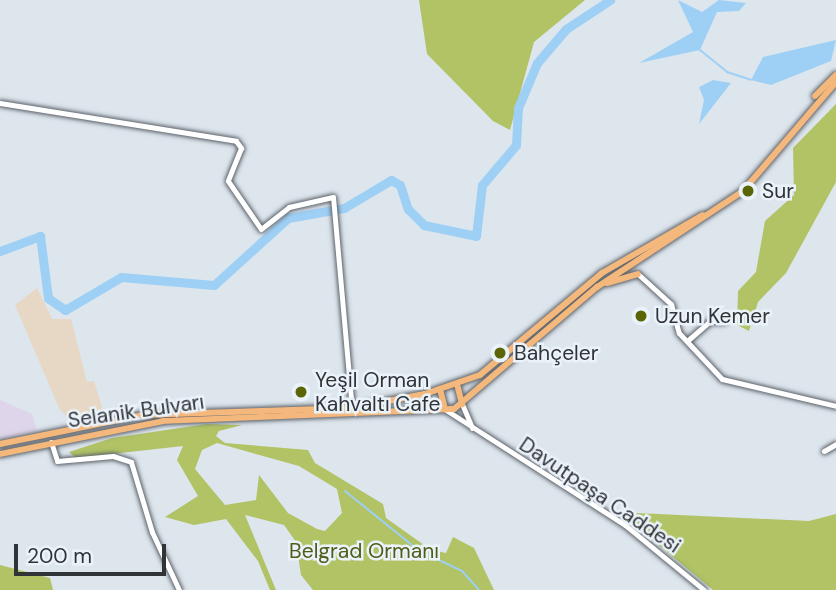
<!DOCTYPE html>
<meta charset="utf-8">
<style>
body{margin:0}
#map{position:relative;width:836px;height:590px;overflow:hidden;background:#dde5ed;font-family:"DM Sans",sans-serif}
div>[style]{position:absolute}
.commercial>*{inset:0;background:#ded5eb}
.industrial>*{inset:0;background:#e7d7c5}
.green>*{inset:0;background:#b1c365}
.water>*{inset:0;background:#9ed0f5}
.stream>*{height:2px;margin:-1px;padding:0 1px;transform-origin:1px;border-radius:1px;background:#9ed0f5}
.river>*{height:9px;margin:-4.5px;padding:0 4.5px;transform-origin:4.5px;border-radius:4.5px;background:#9ed0f5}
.roads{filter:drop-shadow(0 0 2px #5d636a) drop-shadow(0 0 2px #5d636a)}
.minor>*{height:5px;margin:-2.5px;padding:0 2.5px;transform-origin:2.5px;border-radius:2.5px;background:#fff}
.major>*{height:6px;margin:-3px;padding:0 3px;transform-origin:3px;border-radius:3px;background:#f5b87c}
.dots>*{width:19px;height:19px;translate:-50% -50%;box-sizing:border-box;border:4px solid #eaf2fa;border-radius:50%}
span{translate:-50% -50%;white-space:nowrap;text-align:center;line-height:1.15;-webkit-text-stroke:5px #eaf2fa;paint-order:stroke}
.poi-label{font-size:21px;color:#313437}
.left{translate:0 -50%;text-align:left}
.street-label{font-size:21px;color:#313437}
.park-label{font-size:21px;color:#505c18}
.scale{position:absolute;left:14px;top:544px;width:152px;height:32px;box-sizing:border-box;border:4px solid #313437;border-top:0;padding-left:9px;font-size:21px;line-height:24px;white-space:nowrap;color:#313437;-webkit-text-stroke:5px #eaf2fa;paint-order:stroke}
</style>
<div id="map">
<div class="commercial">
<div style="clip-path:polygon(0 400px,32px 414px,37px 431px,0 439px)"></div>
</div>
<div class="industrial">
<div style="clip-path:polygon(37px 288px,52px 319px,71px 319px,87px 382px,94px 381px,106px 420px,75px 428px,59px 408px,15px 305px)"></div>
</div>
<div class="green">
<div style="clip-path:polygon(419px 0,585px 0,534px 42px,510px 130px,493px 121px,427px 54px)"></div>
<div style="clip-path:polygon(836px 104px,836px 182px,786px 273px,758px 302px,749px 331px,737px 325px,738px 291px,756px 272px,765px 221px,794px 195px,793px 148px)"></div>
<div style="clip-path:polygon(evenodd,207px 424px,242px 425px,219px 431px,216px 436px,225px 443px,308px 450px,315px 463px,383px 504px,386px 518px,431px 550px,446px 553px,453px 537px,474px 548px,494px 590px,313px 590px,301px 575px,296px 542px,284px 525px,245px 515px,276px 590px,270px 590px,258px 561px,226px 519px,194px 525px,165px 517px,198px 496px,177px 460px,183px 446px,76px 458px,69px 452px,112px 438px,207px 424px,217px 443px,299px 466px,337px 489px,342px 513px,325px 531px,317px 529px,288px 513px,259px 475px,256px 500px,225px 505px,195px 469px,202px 450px,217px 443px)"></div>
<div style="clip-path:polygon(637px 513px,809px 521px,836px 514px,836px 590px,713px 590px,632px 523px)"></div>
<div style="clip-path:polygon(0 565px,50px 578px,53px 590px,0 590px)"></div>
</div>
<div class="water">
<div style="clip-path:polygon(678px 0,702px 12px,719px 0,746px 3px,739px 11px,717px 12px,700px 50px,639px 63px,693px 32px)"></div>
<div style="clip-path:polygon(836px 40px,831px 61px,771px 85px,751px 80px,763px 57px)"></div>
<div style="clip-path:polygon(713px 80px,731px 83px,699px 124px,704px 100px,699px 87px)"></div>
</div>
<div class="stream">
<div style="left:700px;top:50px;width:35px;rotate:39deg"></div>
<div style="left:727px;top:72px;width:25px;rotate:18deg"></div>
<div style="left:345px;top:491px;width:94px;rotate:38.9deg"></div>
<div style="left:418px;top:550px;width:49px;rotate:25.5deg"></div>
<div style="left:462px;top:571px;width:25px;rotate:48deg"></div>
</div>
<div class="river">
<div style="left:0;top:251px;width:43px;rotate:-20.6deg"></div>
<div style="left:40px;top:236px;width:63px;rotate:82.6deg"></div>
<div style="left:48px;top:298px;width:21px;rotate:35deg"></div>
<div style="left:65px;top:310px;width:65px;rotate:-30.5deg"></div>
<div style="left:121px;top:277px;width:93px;rotate:4.9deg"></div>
<div style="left:214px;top:285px;width:100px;rotate:-42.2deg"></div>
<div style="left:288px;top:218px;width:57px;rotate:-10.1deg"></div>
<div style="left:344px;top:208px;width:55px;rotate:-30.8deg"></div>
<div style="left:391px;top:180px;width:10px;rotate:29deg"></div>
<div style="left:400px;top:185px;width:25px;rotate:72deg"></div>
<div style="left:408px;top:209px;width:23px;rotate:45deg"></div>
<div style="left:424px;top:225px;width:53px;rotate:11.9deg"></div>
<div style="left:476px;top:236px;width:51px;rotate:-83.3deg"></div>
<div style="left:482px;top:185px;width:52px;rotate:-49.6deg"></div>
<div style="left:516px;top:145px;width:37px;rotate:-87deg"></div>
<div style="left:518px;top:108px;width:49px;rotate:-67.1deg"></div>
<div style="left:537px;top:63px;width:45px;rotate:-49.5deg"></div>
<div style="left:566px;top:29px;width:53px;rotate:-33.4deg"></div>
</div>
<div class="roads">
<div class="minor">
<div style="left:0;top:103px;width:239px;rotate:9.1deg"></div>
<div style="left:236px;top:141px;width:9px;rotate:54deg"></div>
<div style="left:241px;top:148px;width:35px;rotate:112deg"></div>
<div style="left:228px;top:181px;width:58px;rotate:55.5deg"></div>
<div style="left:261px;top:229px;width:36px;rotate:-38deg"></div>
<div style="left:289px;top:207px;width:45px;rotate:-12.8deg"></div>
<div style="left:333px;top:197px;width:212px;rotate:84.9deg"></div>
<div style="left:638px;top:274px;width:45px;rotate:42.3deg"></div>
<div style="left:671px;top:304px;width:30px;rotate:75deg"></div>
<div style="left:679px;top:333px;width:63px;rotate:46.9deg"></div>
<div style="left:722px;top:379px;width:117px;rotate:13.3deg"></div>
<div style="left:687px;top:341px;width:30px;rotate:-41deg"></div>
<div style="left:710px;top:321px;width:14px"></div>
<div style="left:462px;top:404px;width:26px;rotate:67deg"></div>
<div style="left:446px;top:410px;width:213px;rotate:32.7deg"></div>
<div style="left:625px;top:525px;width:102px;rotate:39.4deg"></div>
<div style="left:51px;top:442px;width:20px;rotate:72deg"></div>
<div style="left:57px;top:461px;width:56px;rotate:-5.1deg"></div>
<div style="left:113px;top:456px;width:19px;rotate:18deg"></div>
<div style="left:131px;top:462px;width:73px;rotate:73.3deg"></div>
<div style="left:152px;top:532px;width:64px;rotate:65deg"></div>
<div style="left:824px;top:451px;width:14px;rotate:-30deg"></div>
</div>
<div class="major">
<div style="left:815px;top:96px;width:30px;rotate:-45deg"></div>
<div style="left:607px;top:283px;width:32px;rotate:-16deg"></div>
<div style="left:457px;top:384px;width:21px;rotate:76deg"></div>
<div style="left:440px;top:389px;width:21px;rotate:76deg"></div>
<div style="left:0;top:444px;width:145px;rotate:-11.5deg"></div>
<div style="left:142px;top:415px;width:210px;rotate:-1.9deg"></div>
<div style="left:352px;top:408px;width:74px;rotate:-10.9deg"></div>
<div style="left:425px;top:394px;width:58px;rotate:-19.1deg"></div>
<div style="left:480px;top:375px;width:159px;rotate:-39.9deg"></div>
<div style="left:602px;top:273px;width:116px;rotate:-29.9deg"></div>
<div style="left:0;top:454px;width:166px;rotate:-11.4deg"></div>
<div style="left:163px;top:421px;width:291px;rotate:-2.4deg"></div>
<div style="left:454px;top:409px;width:188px;rotate:-40.5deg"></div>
<div style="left:597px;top:287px;width:175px;rotate:-33.3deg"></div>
<div style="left:743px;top:191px;width:143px;rotate:-49.5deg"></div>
</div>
</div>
<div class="dots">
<div style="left:748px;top:191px;background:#5c6505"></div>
<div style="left:641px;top:316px;background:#5c6505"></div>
<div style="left:500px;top:353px;background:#5c6505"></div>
<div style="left:301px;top:392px;background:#5c6505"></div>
</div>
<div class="poi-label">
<span class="left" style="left:762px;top:191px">Sur</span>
<span class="left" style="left:655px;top:316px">Uzun Kemer</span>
<span class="left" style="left:514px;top:353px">Bahçeler</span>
<span class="left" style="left:315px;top:392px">Yeşil Orman<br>Kahvaltı Cafe</span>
</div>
<div class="street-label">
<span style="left:136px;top:411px;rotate:-8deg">Selanik Bulvarı</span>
<span style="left:600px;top:495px;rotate:34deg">Davutpaşa Caddesi</span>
</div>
<div class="park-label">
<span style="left:364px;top:551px">Belgrad Ormanı</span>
</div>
<div class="scale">200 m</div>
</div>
